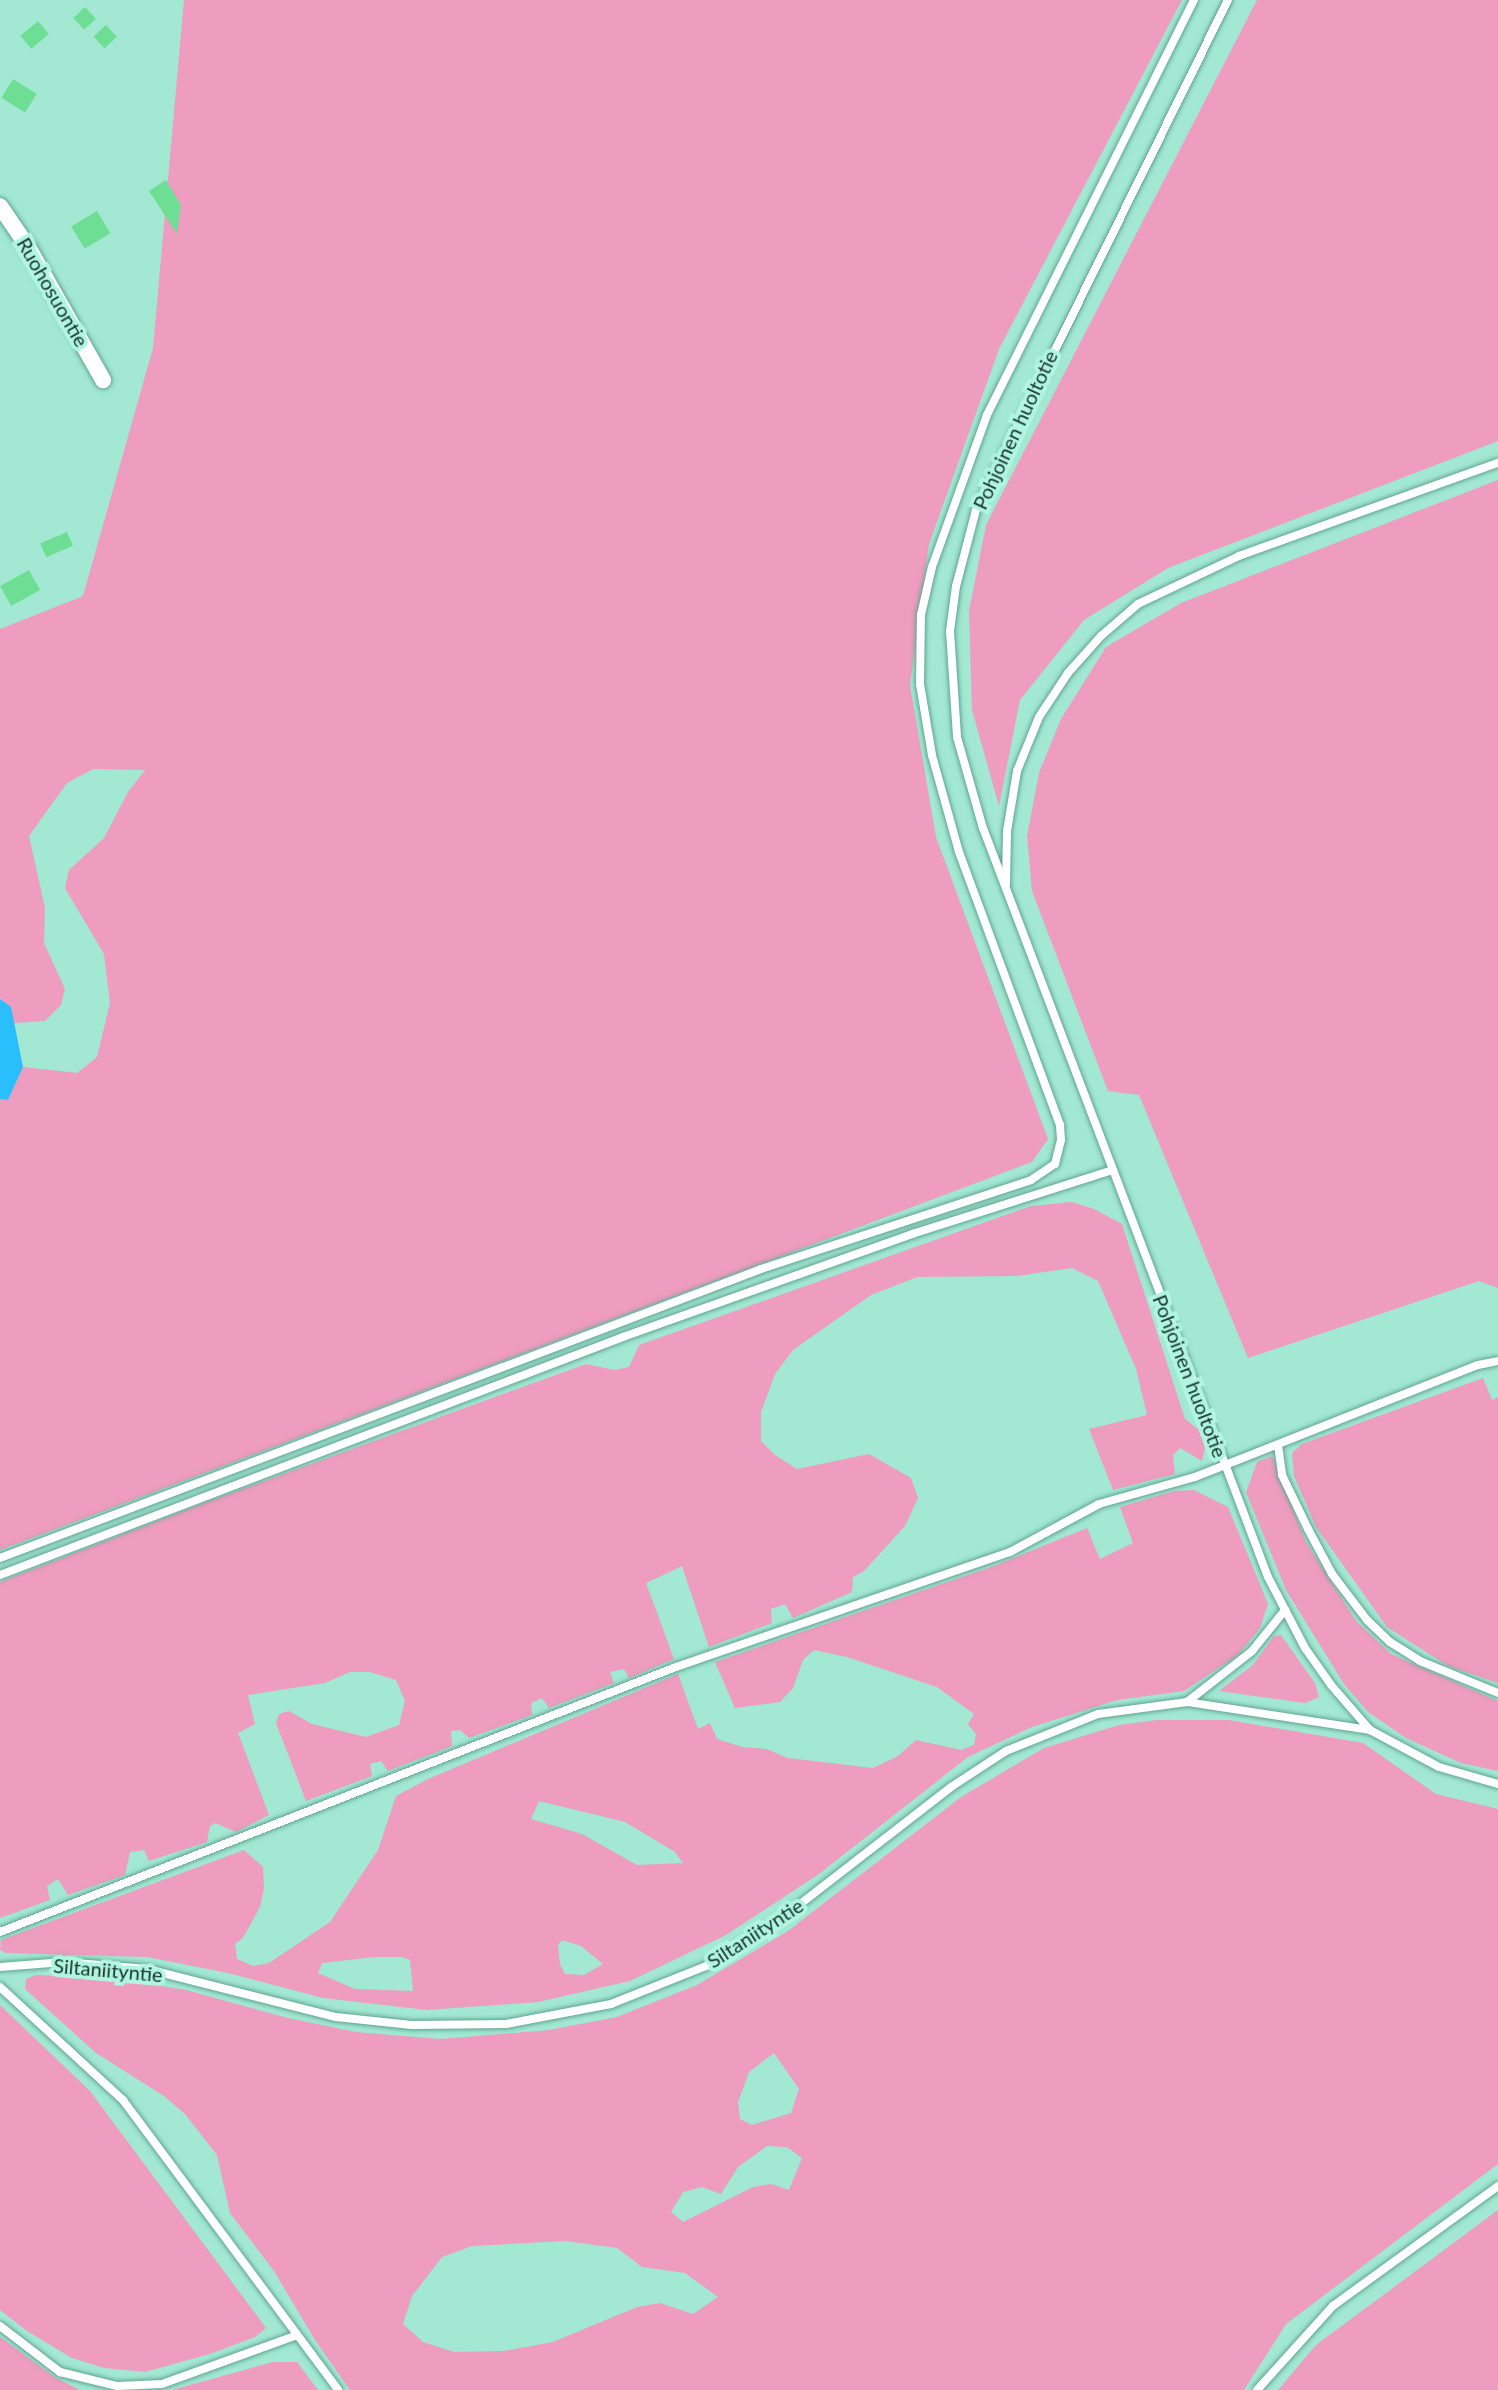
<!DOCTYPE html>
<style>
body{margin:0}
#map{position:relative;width:1498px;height:2390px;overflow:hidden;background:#a2e8d2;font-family:Lato,sans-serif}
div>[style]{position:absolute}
.green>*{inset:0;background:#ee9cbf}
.water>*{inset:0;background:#2abefc}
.building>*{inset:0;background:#6fde95;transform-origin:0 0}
.roads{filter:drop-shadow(0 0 2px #61a591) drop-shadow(0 0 2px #61a591)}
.lane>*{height:8px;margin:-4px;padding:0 4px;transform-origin:4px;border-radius:4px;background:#fff}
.street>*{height:16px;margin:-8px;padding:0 8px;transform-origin:8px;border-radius:8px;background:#fff}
span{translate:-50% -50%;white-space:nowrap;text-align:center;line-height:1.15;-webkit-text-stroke:8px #aff5df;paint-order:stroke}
.street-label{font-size:20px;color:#19352d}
</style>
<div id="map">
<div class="green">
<div style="clip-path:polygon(184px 0,1182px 0,999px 349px,929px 544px,910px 685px,936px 837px,1048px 1139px,1032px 1162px,0 1550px,0 1099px,8px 1100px,23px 1067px,77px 1073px,97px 1057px,110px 1003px,104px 954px,65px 888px,69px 870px,104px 838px,128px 792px,145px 770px,93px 769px,67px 783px,29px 836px,45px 908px,44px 943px,65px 989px,61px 1005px,45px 1021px,14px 1023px,11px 1007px,0 999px,0 629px,83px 596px,153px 348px)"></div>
<div style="clip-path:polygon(1257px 0,1498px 0,1498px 441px,1168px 568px,1084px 620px,1020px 700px,999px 806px,972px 710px,969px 611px,986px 525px)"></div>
<div style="clip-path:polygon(1498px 480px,1498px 1288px,1479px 1281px,1248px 1358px,1139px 1095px,1108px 1091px,1032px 891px,1027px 836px,1039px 773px,1061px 719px,1106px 647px,1181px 603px)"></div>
<div style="clip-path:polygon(1072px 1202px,1094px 1209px,1122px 1224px,1185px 1419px,1199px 1430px,1205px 1448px,1202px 1461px,1180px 1448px,1173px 1455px,1175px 1474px,1113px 1490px,1089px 1429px,1147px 1415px,1136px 1369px,1098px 1281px,1072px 1268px,1017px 1276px,917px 1277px,871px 1295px,793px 1350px,775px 1374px,761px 1412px,761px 1441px,775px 1455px,797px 1469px,869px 1454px,911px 1478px,918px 1498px,905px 1526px,864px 1571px,853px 1577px,852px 1592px,793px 1618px,785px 1604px,771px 1609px,772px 1623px,709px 1647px,682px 1566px,646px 1583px,674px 1659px,629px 1678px,624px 1669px,610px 1672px,614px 1683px,549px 1708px,542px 1698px,531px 1703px,532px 1715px,469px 1738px,460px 1730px,451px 1731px,452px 1746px,388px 1771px,381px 1761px,370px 1764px,372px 1776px,306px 1801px,276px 1723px,279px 1714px,289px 1711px,312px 1724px,366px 1737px,399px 1725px,405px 1701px,396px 1680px,370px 1672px,350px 1672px,325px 1683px,248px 1695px,255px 1724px,238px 1733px,269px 1815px,236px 1832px,215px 1823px,210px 1826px,207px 1842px,149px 1861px,144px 1850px,130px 1852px,125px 1875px,68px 1895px,58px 1879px,47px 1886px,50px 1900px,0 1918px,0 1582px,209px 1501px,586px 1364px,614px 1370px,629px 1367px,639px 1345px,1031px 1206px)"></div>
<div style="clip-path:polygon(1483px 1378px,1492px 1400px,1498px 1397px,1498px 1683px,1448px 1666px,1387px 1627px,1316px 1527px,1294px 1476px,1292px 1453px,1302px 1444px)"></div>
<div style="clip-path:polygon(1272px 1456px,1306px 1542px,1356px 1621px,1391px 1654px,1498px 1701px,1498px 1771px,1461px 1763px,1406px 1738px,1368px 1712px,1344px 1684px,1286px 1590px,1246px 1492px,1257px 1462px)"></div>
<div style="clip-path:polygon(evenodd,1194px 1490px,1228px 1507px,1268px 1604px,1260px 1628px,1238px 1655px,1184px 1691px,1117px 1700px,1032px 1727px,968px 1757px,819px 1874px,726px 1935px,630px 1981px,538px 2002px,427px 2010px,323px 1998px,228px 1973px,147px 1957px,6px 1953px,0 1950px,1px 1940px,244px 1850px,263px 1867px,264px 1889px,260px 1907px,243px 1938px,235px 1944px,237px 1959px,253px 1966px,269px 1963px,330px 1922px,378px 1850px,396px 1796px,428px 1779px,678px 1674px,698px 1729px,710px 1723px,717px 1739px,742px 1747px,766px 1749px,788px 1758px,873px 1768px,898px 1756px,916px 1740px,961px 1750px,974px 1745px,976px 1734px,968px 1724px,974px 1714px,937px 1687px,847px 1657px,814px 1650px,803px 1660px,793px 1688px,780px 1702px,735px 1708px,715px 1662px,994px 1566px,1087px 1528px,1100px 1559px,1133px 1543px,1120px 1507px,1174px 1491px,1194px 1490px,539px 1801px,625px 1822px,675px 1852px,683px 1863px,637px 1865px,582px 1834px,531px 1819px,539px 1801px,1194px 1490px,562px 1940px,581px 1946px,603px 1964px,584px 1975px,565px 1974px,560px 1964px,558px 1945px,562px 1940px,1194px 1490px,374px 1957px,402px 1957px,410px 1960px,413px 1991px,355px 1989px,318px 1973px,322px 1963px,374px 1957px)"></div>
<div style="clip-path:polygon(1281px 1635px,1315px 1683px,1319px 1697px,1305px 1703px,1219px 1691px,1253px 1665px,1274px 1636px)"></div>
<div style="clip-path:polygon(evenodd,1157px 1720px,1229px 1720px,1363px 1743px,1436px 1794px,1498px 1809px,1498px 2164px,1286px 2324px,1244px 2390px,350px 2390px,315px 2340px,274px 2271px,230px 2213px,217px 2155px,185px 2114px,164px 2096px,96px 2053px,25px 1989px,26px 1979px,36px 1975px,118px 1979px,186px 1990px,288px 2018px,356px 2032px,441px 2039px,549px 2030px,617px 2017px,697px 1985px,788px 1931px,961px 1797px,1044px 1748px,1119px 1725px,1157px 1720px,774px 2053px,799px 2089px,791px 2113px,752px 2125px,740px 2119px,738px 2102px,749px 2072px,774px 2053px,1157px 1720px,767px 2146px,787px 2147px,802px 2158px,789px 2190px,771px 2184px,753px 2187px,683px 2222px,671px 2212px,683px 2192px,702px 2187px,721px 2194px,738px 2167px,767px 2146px,1157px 1720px,566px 2241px,617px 2248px,642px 2267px,685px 2273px,718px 2297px,693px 2314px,660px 2303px,637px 2307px,553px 2342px,504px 2351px,454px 2352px,423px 2342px,403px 2324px,412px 2296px,442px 2257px,472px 2246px,566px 2241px)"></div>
<div style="clip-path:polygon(0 2005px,90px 2091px,266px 2328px,255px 2337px,213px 2353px,145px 2372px,104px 2368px,72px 2358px,27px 2331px,0 2310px)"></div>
<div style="clip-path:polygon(1498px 2210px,1498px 2390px,1278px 2390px,1316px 2345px)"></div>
<div style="clip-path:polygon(0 2337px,56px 2378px,80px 2390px,0 2390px)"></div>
<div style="clip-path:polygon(273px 2362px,297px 2362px,318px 2390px,172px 2390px)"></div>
</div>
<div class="water">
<div style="clip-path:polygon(0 999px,11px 1007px,23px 1067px,8px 1100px,0 1099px)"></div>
</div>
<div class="building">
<div style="left:85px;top:7px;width:16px;height:16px;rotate:47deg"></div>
<div style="left:38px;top:21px;width:17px;height:23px;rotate:50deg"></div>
<div style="left:106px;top:25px;width:16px;height:17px;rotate:47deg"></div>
<div style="left:13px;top:79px;width:28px;height:22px;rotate:32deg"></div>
<div style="clip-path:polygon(166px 180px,181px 205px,177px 234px,149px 191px)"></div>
<div style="left:97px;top:211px;width:26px;height:30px;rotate:59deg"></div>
<div style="left:67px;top:532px;width:15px;height:29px;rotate:67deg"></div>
<div style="left:29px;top:570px;width:23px;height:33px;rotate:61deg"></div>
</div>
<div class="roads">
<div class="lane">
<div style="left:1228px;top:0;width:569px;rotate:116.29deg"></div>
<div style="left:976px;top:510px;width:79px;rotate:104.7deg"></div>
<div style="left:956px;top:586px;width:45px;rotate:97.6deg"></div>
<div style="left:950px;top:631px;width:106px;rotate:86.2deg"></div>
<div style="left:957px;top:737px;width:95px;rotate:74.1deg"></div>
<div style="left:983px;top:828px;width:801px;rotate:69.17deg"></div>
<div style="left:1268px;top:1577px;width:80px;rotate:62.5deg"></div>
<div style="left:1305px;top:1648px;width:45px;rotate:54.9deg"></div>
<div style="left:1331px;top:1685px;width:60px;rotate:49.1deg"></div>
<div style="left:1370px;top:1730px;width:78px;rotate:28.2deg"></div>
<div style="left:1439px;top:1767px;width:61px;rotate:16.1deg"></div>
<div style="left:1006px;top:884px;width:53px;rotate:-88.9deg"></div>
<div style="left:1007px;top:831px;width:61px;rotate:-80.5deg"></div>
<div style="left:1017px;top:771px;width:58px;rotate:-67.8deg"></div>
<div style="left:1039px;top:717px;width:53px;rotate:-56.6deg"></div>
<div style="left:1068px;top:673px;width:50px;rotate:-48.3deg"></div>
<div style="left:1101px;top:636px;width:49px;rotate:-40.9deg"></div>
<div style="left:1138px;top:604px;width:112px;rotate:-25.4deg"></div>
<div style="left:1239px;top:556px;width:275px;rotate:-19.8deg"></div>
<div style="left:1278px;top:1445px;width:30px;rotate:82deg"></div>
<div style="left:1282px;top:1475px;width:60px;rotate:64.3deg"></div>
<div style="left:1308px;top:1529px;width:51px;rotate:61.9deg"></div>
<div style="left:1332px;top:1574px;width:58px;rotate:52.7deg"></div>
<div style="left:1367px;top:1620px;width:32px;rotate:44deg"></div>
<div style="left:1390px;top:1642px;width:36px;rotate:32deg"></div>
<div style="left:1420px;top:1661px;width:84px;rotate:22.3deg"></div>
<div style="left:0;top:1558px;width:814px;rotate:-20.79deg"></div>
<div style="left:761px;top:1269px;width:284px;rotate:-18.2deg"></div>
<div style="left:1031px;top:1180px;width:29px;rotate:-34deg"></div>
<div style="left:1055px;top:1164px;width:25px;rotate:-76deg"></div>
<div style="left:1061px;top:1140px;width:15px;rotate:-94deg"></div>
<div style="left:1060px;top:1125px;width:291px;rotate:-110.3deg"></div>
<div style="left:959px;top:852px;width:101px;rotate:-105.6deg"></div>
<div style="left:932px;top:755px;width:72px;rotate:-99.6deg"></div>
<div style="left:920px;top:684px;width:69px;rotate:-89.2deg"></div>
<div style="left:921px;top:615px;width:49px;rotate:-77.1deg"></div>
<div style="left:932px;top:567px;width:162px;rotate:-70.1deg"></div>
<div style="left:987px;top:415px;width:464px;rotate:-63.5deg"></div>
<div style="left:0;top:1575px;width:667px;rotate:-20.91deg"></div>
<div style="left:623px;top:1337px;width:307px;rotate:-19.6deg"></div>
<div style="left:912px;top:1234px;width:210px;rotate:-17.7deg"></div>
<div style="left:1187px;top:1702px;width:83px;rotate:-38.1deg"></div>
<div style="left:1252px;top:1651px;width:53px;rotate:-51.2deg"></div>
<div style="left:0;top:1932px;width:726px;rotate:-21.41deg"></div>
<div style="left:676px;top:1667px;width:353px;rotate:-19deg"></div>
<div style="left:1010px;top:1552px;width:101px;rotate:-28.3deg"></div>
<div style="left:1099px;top:1504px;width:100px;rotate:-15.7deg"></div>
<div style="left:1195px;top:1477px;width:304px;rotate:-21.6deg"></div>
<div style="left:1478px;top:1365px;width:20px;rotate:-11deg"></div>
<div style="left:0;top:1967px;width:64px;rotate:-4.5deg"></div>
<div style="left:64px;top:1962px;width:83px;rotate:4.8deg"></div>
<div style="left:147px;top:1969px;width:195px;rotate:14.3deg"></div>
<div style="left:336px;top:2017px;width:76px;rotate:6deg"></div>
<div style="left:412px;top:2025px;width:94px;rotate:-0.6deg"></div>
<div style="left:506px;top:2024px;width:107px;rotate:-10.8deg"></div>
<div style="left:611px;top:2004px;width:102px;rotate:-21.8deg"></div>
<div style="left:706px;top:1966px;width:89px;rotate:-32.1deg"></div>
<div style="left:781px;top:1919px;width:215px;rotate:-37.8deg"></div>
<div style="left:951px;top:1787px;width:66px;rotate:-33.2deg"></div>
<div style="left:1006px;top:1751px;width:99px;rotate:-21.9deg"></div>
<div style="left:1098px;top:1714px;width:90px;rotate:-7.7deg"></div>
<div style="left:1187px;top:1702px;width:185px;rotate:8.7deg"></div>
<div style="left:0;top:1987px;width:167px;rotate:42.6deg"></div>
<div style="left:123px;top:2100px;width:361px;rotate:53.4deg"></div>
<div style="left:0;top:2326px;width:76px;rotate:37.5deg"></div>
<div style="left:60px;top:2372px;width:59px;rotate:13.8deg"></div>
<div style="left:117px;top:2386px;width:45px;rotate:-2.5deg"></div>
<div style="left:162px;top:2384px;width:144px;rotate:-19.9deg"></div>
<div style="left:1257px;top:2390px;width:113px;rotate:-47.9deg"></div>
<div style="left:1333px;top:2306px;width:204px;rotate:-36deg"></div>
</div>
<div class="street">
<div style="left:0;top:206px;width:50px;rotate:55.7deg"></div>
<div style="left:28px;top:247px;width:153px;rotate:60.6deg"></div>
</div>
</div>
<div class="street-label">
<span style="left:53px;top:292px;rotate:60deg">Ruohosuontie</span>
<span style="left:1015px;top:430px;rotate:-65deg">Pohjoinen huoltotie</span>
<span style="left:1190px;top:1376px;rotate:69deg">Pohjoinen huoltotie</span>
<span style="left:755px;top:1933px;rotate:-33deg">Siltaniityntie</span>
<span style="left:108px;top:1970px;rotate:5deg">Siltaniityntie</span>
</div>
</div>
